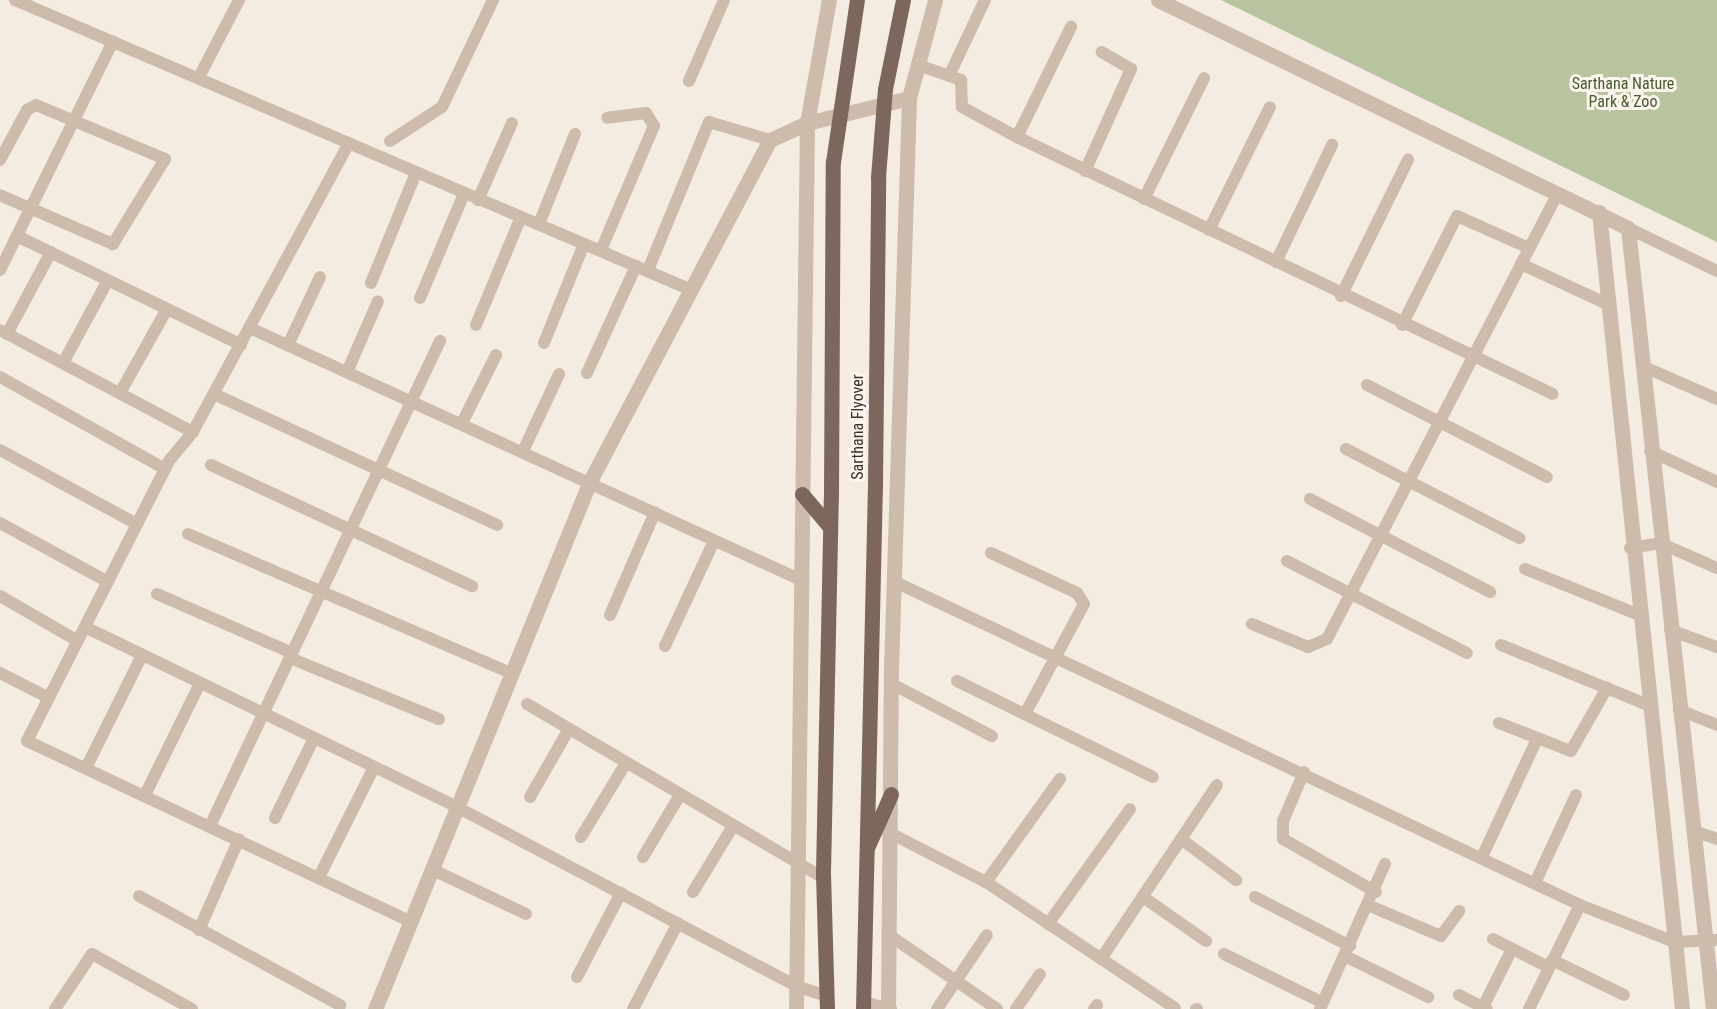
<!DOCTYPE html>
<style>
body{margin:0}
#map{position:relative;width:1717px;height:1009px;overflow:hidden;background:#f4ebe1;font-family:"Roboto Condensed",sans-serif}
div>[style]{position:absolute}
.green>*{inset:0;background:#b8c4a0}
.minor>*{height:12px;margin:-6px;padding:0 6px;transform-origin:6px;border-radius:6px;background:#cdbbac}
.tertiary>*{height:15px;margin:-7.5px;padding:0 7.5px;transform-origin:7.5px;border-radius:7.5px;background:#cdbbac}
.primary>*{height:15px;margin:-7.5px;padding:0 7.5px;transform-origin:7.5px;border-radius:7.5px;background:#7d675c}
.primary-bridge>*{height:15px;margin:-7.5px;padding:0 7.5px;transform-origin:7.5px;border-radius:7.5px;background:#7d675c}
span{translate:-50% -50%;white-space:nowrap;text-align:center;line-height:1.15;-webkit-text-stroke:6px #fbf5ee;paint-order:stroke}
.park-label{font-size:16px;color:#4a5a2e}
.street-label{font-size:16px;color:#3b302b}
</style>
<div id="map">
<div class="green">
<div style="clip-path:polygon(1221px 0,1717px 0,1717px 242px)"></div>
</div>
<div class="minor">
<div style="left:15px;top:0;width:733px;rotate:23.21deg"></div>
<div style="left:918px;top:65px;width:46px;rotate:19.2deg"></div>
<div style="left:961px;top:80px;width:27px;rotate:88deg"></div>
<div style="left:962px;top:107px;width:63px;rotate:28.6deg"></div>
<div style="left:1017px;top:137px;width:594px;rotate:25.62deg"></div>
<div style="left:949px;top:76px;width:84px;rotate:-64.7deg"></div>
<div style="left:199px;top:77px;width:87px;rotate:-62.5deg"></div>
<div style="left:689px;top:81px;width:88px;rotate:-66.6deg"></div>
<div style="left:1017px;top:137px;width:123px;rotate:-63.9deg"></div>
<div style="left:390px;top:141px;width:62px;rotate:-33.2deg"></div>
<div style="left:442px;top:107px;width:119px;rotate:-64.5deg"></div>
<div style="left:349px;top:143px;width:328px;rotate:118.4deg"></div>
<div style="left:193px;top:432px;width:35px;rotate:130deg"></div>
<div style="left:170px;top:459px;width:316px;rotate:116.9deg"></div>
<div style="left:27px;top:741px;width:423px;rotate:25.2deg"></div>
<div style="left:0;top:160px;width:57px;rotate:-61.6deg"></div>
<div style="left:27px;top:110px;width:10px;rotate:-29deg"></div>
<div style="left:36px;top:105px;width:140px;rotate:22.7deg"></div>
<div style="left:165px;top:159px;width:100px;rotate:121.5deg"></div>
<div style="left:113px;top:244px;width:123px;rotate:-156.6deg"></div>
<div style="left:1085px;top:171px;width:112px;rotate:-65.7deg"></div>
<div style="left:1131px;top:69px;width:34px;rotate:-150deg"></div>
<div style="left:1144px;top:199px;width:135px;rotate:-63.6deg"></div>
<div style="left:478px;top:200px;width:84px;rotate:-66.2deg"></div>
<div style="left:539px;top:224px;width:97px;rotate:-68.2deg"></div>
<div style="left:1628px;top:228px;width:99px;rotate:25.8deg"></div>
<div style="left:1209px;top:230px;width:137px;rotate:-63.6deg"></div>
<div style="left:17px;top:236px;width:249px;rotate:25.9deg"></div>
<div style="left:601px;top:250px;width:135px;rotate:-66.9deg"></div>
<div style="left:654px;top:126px;width:15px;rotate:-122deg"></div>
<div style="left:646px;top:113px;width:39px;rotate:173deg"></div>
<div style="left:1276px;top:262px;width:130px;rotate:-64.4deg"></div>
<div style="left:1521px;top:264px;width:95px;rotate:24.9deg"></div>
<div style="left:0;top:270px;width:255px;rotate:-63.7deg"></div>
<div style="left:648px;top:270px;width:160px;rotate:-67.6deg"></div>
<div style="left:709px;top:122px;width:64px;rotate:16.4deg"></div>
<div style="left:371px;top:283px;width:119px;rotate:-67.8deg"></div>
<div style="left:1341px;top:296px;width:152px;rotate:-63.8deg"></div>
<div style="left:420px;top:298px;width:113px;rotate:-67.1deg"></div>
<div style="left:476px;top:325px;width:117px;rotate:-67.4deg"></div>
<div style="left:1402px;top:325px;width:122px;rotate:-63.2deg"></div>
<div style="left:1457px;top:216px;width:79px;rotate:24deg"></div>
<div style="left:250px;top:328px;width:606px;rotate:24.58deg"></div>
<div style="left:0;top:330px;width:218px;rotate:27.9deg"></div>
<div style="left:7px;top:334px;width:93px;rotate:-61.8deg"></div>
<div style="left:544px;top:343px;width:107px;rotate:-68deg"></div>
<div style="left:288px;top:345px;width:75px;rotate:-64.8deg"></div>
<div style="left:63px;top:363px;width:94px;rotate:-61.5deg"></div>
<div style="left:1642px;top:366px;width:82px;rotate:23.7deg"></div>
<div style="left:347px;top:372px;width:77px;rotate:-66.4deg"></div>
<div style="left:587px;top:373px;width:118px;rotate:-65.4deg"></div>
<div style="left:0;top:377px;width:189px;rotate:29.1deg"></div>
<div style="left:1367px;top:385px;width:202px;rotate:27.1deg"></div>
<div style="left:120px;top:393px;width:96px;rotate:-60.8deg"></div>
<div style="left:214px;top:394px;width:312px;rotate:24.8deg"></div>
<div style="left:462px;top:423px;width:76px;rotate:-63.4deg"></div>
<div style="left:1346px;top:449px;width:195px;rotate:27.2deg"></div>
<div style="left:0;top:450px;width:156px;rotate:28.4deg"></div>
<div style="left:523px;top:451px;width:85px;rotate:-64.9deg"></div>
<div style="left:1650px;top:451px;width:74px;rotate:24.8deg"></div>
<div style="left:211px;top:465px;width:288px;rotate:24.9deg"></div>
<div style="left:1310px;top:499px;width:203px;rotate:27.3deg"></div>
<div style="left:0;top:523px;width:123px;rotate:28.6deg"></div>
<div style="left:188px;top:534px;width:351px;rotate:23.3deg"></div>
<div style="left:1630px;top:548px;width:30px;rotate:-9deg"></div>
<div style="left:1660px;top:543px;width:62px;rotate:23.7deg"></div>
<div style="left:991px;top:553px;width:95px;rotate:24.9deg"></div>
<div style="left:1077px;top:593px;width:13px;rotate:58deg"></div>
<div style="left:1084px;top:604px;width:125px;rotate:118.2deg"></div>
<div style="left:1287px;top:561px;width:202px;rotate:27.1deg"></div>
<div style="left:1525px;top:569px;width:121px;rotate:21.9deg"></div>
<div style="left:893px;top:581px;width:760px;rotate:25.25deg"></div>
<div style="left:1580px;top:905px;width:102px;rotate:21.3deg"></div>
<div style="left:1675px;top:942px;width:42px;rotate:-2.7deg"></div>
<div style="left:157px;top:594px;width:147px;rotate:23.6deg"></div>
<div style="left:0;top:596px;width:90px;rotate:30deg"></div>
<div style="left:610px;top:615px;width:112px;rotate:-66.4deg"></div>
<div style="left:1252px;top:624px;width:61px;rotate:22.3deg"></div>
<div style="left:1308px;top:647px;width:21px;rotate:-23deg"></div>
<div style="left:1327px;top:639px;width:502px;rotate:-62.62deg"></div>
<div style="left:85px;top:627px;width:411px;rotate:25.8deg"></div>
<div style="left:455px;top:806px;width:386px;rotate:27.8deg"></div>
<div style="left:796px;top:986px;width:33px;rotate:18deg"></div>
<div style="left:1670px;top:630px;width:50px;rotate:19.9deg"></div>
<div style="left:1501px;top:645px;width:159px;rotate:22.2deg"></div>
<div style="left:665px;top:646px;width:116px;rotate:-65deg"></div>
<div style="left:290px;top:658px;width:161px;rotate:22.3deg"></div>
<div style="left:0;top:673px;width:55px;rotate:27deg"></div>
<div style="left:957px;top:681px;width:218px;rotate:26.1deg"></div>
<div style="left:890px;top:683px;width:115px;rotate:27.5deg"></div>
<div style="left:527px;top:704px;width:343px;rotate:30.4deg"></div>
<div style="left:1679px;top:710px;width:41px;rotate:21.5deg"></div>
<div style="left:1499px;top:723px;width:77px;rotate:21.3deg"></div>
<div style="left:1571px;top:751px;width:73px;rotate:-60.3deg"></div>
<div style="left:86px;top:768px;width:126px;rotate:-63.6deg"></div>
<div style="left:1304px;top:772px;width:53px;rotate:113.2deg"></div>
<div style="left:1283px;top:821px;width:18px;rotate:90deg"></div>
<div style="left:1283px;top:839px;width:107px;rotate:29.7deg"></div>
<div style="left:145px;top:795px;width:125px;rotate:-63.8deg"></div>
<div style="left:530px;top:797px;width:78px;rotate:-60.2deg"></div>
<div style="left:275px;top:818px;width:89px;rotate:-64deg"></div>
<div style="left:210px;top:826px;width:537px;rotate:-64.63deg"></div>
<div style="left:1694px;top:831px;width:24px;rotate:19deg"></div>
<div style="left:892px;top:834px;width:106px;rotate:27.1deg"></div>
<div style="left:986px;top:882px;width:227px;rotate:33.7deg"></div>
<div style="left:581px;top:837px;width:87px;rotate:-58.7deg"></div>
<div style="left:1181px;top:839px;width:69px;rotate:36.7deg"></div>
<div style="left:643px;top:857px;width:72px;rotate:-59.2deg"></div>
<div style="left:1482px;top:857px;width:128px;rotate:-65deg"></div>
<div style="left:431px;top:869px;width:105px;rotate:25.3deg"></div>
<div style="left:319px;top:877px;width:123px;rotate:-63.4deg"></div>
<div style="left:986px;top:882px;width:127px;rotate:-54.3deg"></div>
<div style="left:1535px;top:883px;width:97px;rotate:-65deg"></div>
<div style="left:693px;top:892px;width:77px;rotate:-58.8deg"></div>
<div style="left:139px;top:896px;width:229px;rotate:28.5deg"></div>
<div style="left:1143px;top:897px;width:77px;rotate:34.9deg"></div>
<div style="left:1255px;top:897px;width:107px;rotate:27.3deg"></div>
<div style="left:1370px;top:906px;width:77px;rotate:22.9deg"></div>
<div style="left:1441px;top:936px;width:31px;rotate:-54deg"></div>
<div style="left:1048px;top:924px;width:141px;rotate:-54.5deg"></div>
<div style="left:199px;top:930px;width:99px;rotate:-66.3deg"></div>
<div style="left:889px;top:935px;width:131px;rotate:34.4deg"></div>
<div style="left:1493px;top:939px;width:62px;rotate:27deg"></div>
<div style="left:1224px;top:954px;width:110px;rotate:26.3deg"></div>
<div style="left:1345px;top:956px;width:93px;rotate:26.3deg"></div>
<div style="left:1101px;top:959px;width:209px;rotate:-56.3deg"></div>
<div style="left:1552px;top:960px;width:80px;rotate:25.9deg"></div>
<div style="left:577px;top:977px;width:95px;rotate:-62.4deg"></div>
<div style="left:1459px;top:995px;width:31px;rotate:27deg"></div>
<div style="left:863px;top:1002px;width:29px;rotate:14deg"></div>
<div style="left:1483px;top:1007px;width:65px;rotate:-63.4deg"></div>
<div style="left:55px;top:1009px;width:66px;rotate:-56.1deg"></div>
<div style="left:92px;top:954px;width:114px;rotate:28.8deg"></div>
<div style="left:633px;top:1009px;width:97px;rotate:-62.4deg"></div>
<div style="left:937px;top:1009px;width:89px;rotate:-56deg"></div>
<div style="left:1016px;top:1009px;width:42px;rotate:-55.6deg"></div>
<div style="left:1094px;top:1009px;width:5px;rotate:-53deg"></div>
<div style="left:1196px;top:1009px;width:1px"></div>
<div style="left:1320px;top:1009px;width:159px;rotate:-65.9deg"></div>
<div style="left:1529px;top:1009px;width:116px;rotate:-63.9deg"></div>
</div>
<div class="tertiary">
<div style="left:1158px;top:0;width:522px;rotate:25.88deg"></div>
<div style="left:1628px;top:228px;width:786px;rotate:83.79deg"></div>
<div style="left:1599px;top:212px;width:801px;rotate:84.05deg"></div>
<div style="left:375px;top:1009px;width:570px;rotate:-67.84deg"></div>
<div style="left:590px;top:481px;width:386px;rotate:-62.2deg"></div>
<div style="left:770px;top:140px;width:41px;rotate:-24.7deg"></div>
<div style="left:807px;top:123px;width:105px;rotate:-13.8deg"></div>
<div style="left:796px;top:1009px;width:886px;rotate:-89.29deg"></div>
<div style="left:807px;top:123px;width:125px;rotate:-79.9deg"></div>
<div style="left:888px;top:1009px;width:340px;rotate:-89.5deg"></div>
<div style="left:891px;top:669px;width:571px;rotate:-88.19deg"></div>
<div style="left:909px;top:98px;width:101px;rotate:-75.1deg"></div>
</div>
<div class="primary">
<div style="left:802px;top:494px;width:43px;rotate:49.7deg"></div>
<div style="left:867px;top:848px;width:59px;rotate:-66deg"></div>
<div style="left:827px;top:1009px;width:137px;rotate:-91.7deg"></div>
<div style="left:823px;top:872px;width:376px;rotate:-88.8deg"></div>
<div style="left:863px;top:1009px;width:524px;rotate:-88.69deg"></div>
</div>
<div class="primary-bridge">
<div style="left:875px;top:485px;width:308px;rotate:-89.4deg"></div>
<div style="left:878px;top:177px;width:88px;rotate:-85.5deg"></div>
<div style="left:885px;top:89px;width:91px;rotate:-78.6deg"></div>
<div style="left:831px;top:496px;width:334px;rotate:-89.7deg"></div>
<div style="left:833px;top:162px;width:164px;rotate:-81.6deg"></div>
</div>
<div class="park-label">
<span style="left:1623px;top:93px">Sarthana Nature<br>Park &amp; Zoo</span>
</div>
<div class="street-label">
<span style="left:858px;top:427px;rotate:-90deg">Sarthana Flyover</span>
</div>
</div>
